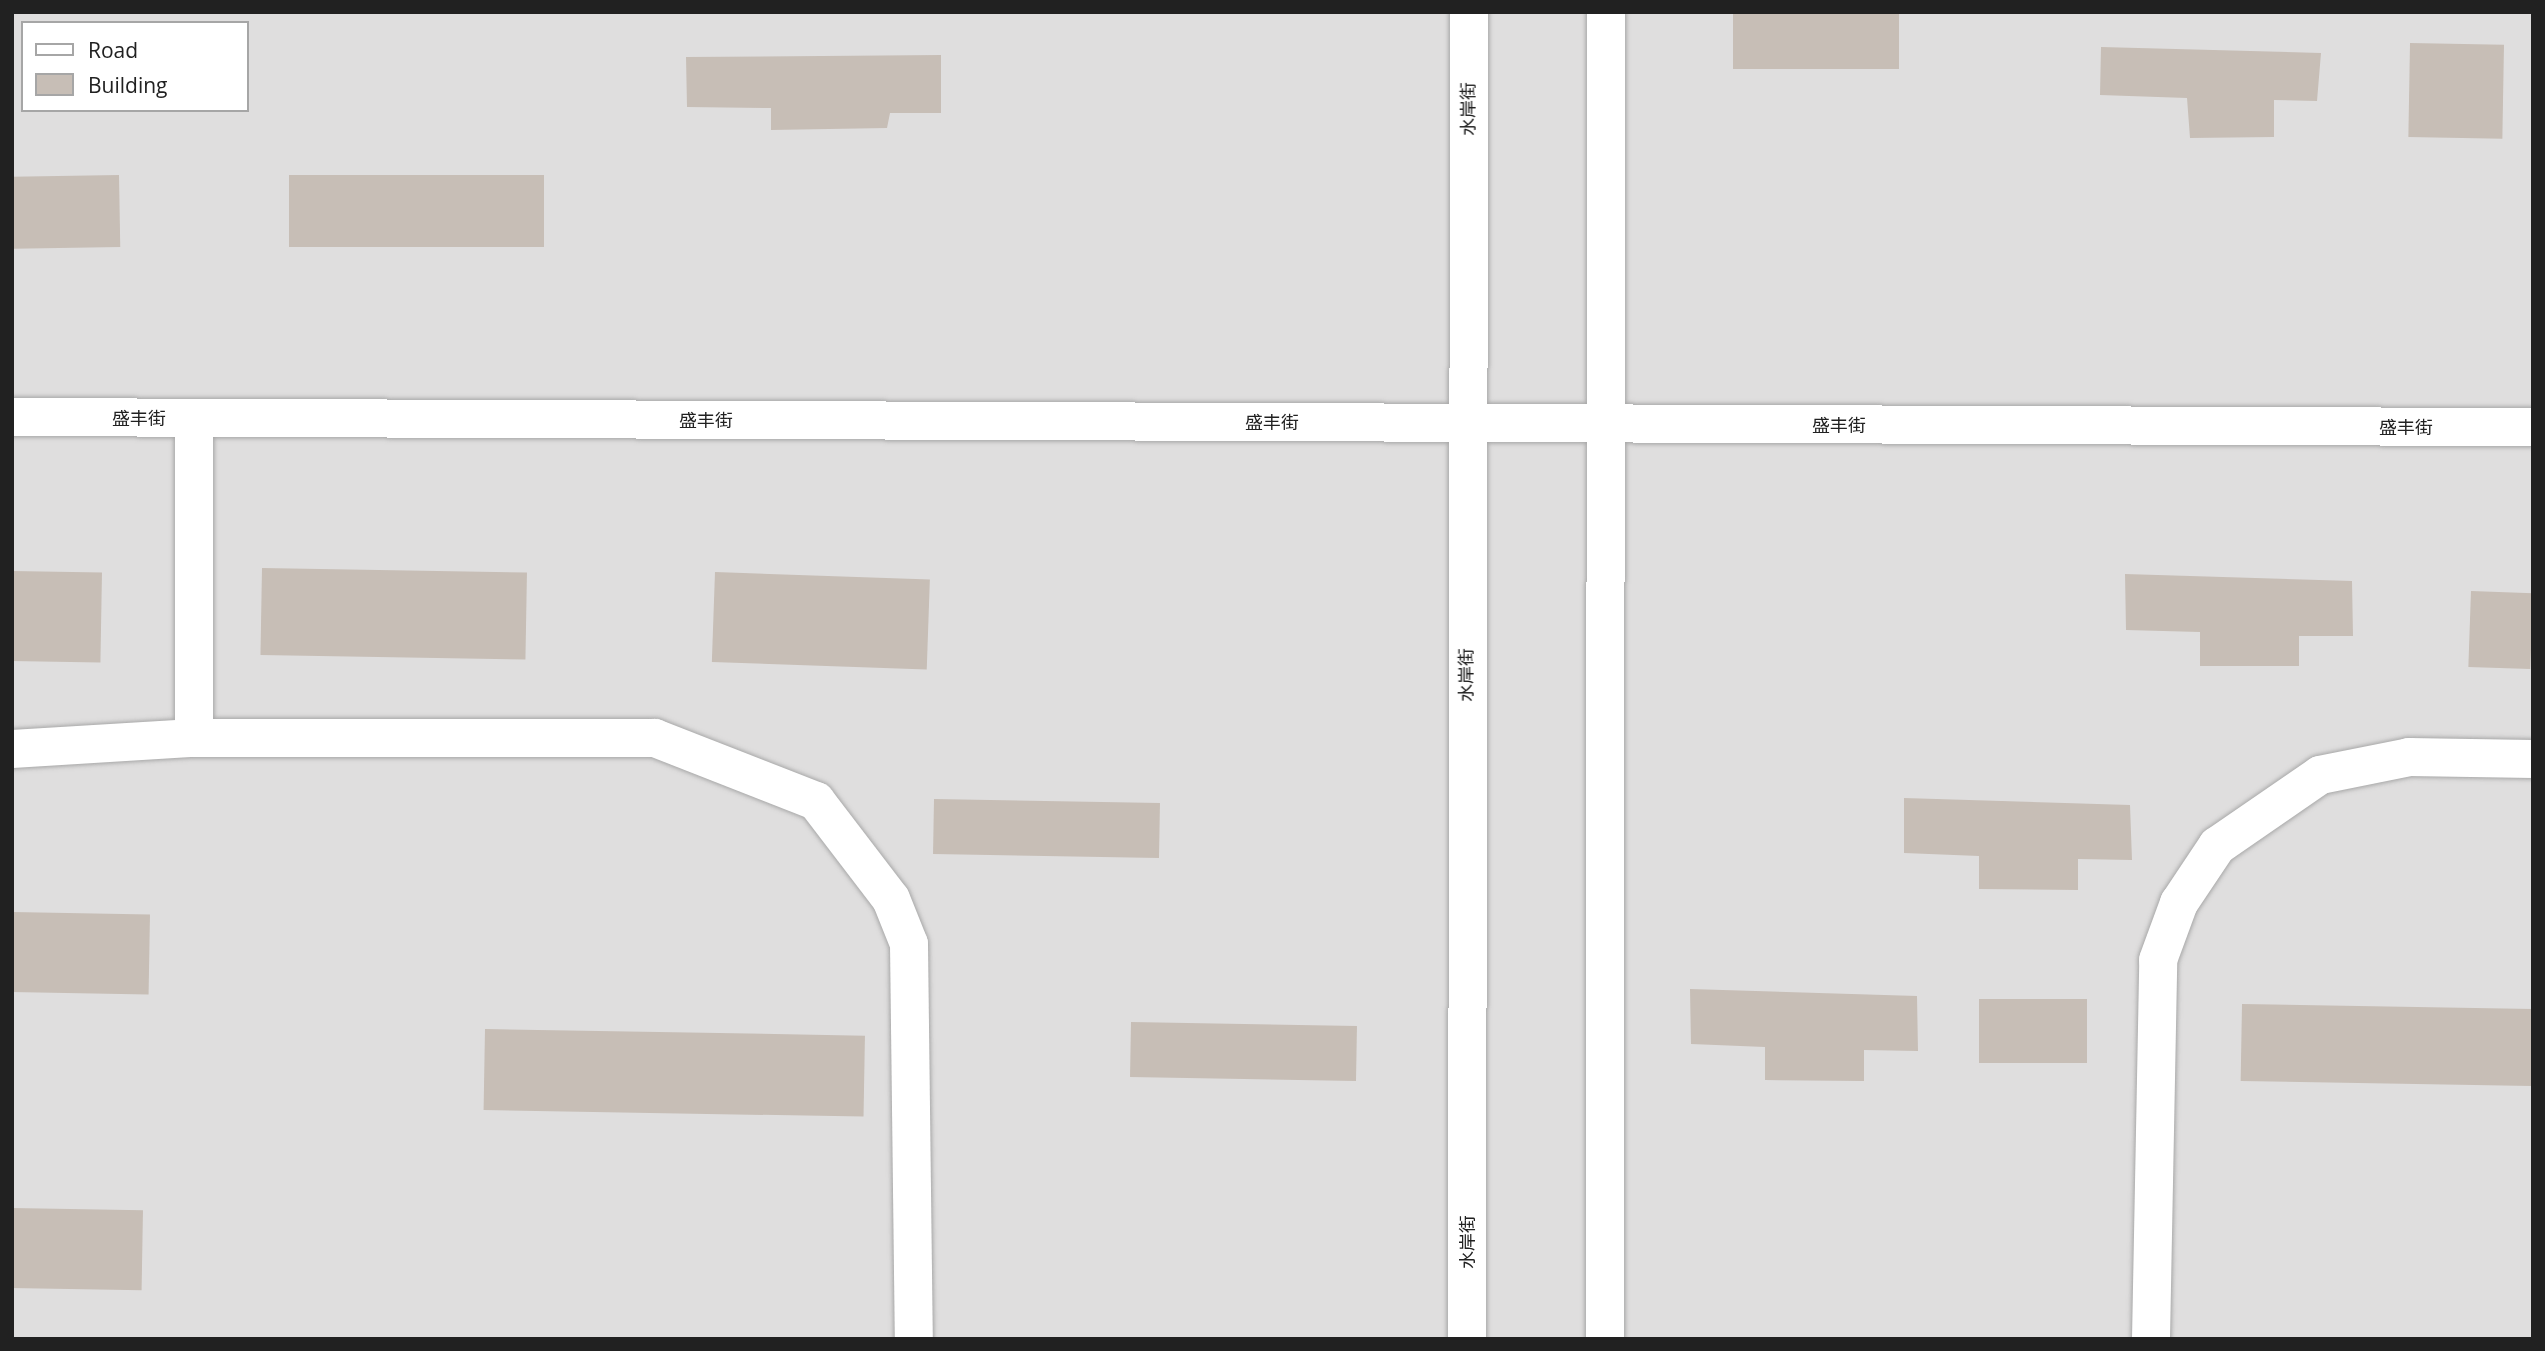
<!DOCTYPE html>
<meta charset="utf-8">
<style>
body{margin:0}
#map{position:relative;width:2545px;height:1351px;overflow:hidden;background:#f2efe7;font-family:"Open Sans","Noto Sans SC",sans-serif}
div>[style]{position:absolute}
.residential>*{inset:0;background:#dfdede}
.building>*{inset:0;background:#c7beb6;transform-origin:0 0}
.roads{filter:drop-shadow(0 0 2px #a8a8a8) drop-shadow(0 0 2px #a8a8a8)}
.minor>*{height:38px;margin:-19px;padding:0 19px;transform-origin:19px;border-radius:19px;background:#fff}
span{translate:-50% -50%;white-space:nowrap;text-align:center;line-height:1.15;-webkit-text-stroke:5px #fff;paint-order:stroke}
.street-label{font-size:18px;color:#212121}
.frame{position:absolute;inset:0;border:14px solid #212121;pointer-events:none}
.legend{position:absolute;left:21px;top:21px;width:228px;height:91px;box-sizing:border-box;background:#fff;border:2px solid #a6a6a6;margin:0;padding:9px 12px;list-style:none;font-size:21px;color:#212121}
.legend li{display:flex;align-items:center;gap:14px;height:35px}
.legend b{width:35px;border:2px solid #a6a6a6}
</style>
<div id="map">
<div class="residential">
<div style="clip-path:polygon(evenodd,12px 12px,2533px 12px,2533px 1339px,12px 1339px,12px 12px,23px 23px,247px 23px,247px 110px,23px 110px,23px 23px)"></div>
</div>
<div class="building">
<div style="left:1733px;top:12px;width:166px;height:57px"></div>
<div style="left:2410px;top:43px;width:94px;height:94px;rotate:1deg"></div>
<div style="clip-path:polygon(2101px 47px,2321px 53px,2317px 101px,2274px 100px,2274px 137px,2190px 138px,2187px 98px,2100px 95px)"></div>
<div style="clip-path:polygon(941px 55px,941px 113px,890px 113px,887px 128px,771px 130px,771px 108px,687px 107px,686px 57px)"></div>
<div style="left:119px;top:175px;width:72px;height:107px;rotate:89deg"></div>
<div style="left:544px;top:175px;width:72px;height:255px;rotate:90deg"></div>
<div style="left:262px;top:568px;width:265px;height:87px;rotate:1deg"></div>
<div style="left:12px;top:571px;width:90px;height:90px;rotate:1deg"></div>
<div style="left:715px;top:572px;width:215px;height:90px;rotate:2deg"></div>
<div style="clip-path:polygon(2125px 574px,2352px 581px,2353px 636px,2299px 636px,2299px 666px,2200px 666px,2200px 632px,2126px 630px)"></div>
<div style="left:2471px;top:591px;width:62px;height:76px;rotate:2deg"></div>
<div style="clip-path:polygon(1904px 798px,2130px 805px,2132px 860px,2078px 859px,2078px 890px,1979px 889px,1979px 856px,1904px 853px)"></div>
<div style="left:934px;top:799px;width:226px;height:55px;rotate:1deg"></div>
<div style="left:12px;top:912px;width:138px;height:80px;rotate:1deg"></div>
<div style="clip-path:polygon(1690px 989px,1917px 996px,1918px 1051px,1864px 1050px,1864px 1081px,1765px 1080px,1765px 1047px,1691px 1044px)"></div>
<div style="left:1979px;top:999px;width:108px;height:64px"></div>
<div style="left:2242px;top:1004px;width:291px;height:77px;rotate:1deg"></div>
<div style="left:1131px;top:1022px;width:226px;height:55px;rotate:1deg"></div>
<div style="left:485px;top:1029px;width:380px;height:81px;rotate:1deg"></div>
<div style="left:12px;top:1208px;width:131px;height:80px;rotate:1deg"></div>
</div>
<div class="roads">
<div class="minor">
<div style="left:12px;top:417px;width:2521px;rotate:0.23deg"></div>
<div style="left:194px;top:418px;width:320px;rotate:90deg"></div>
<div style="left:12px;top:749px;width:182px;rotate:-3.5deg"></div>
<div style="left:194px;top:738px;width:461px"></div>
<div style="left:655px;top:738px;width:173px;rotate:21.4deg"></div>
<div style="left:816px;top:801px;width:123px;rotate:52.6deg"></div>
<div style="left:891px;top:899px;width:48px;rotate:68.2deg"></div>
<div style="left:909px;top:944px;width:395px;rotate:89.3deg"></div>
<div style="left:1467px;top:1339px;width:1327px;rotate:-89.91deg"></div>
<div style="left:1605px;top:1339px;width:1327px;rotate:-89.96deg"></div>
<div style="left:2151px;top:1339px;width:379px;rotate:-88.9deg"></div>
<div style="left:2158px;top:960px;width:61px;rotate:-69.8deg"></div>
<div style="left:2179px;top:903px;width:69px;rotate:-56.3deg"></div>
<div style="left:2217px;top:846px;width:125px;rotate:-34.6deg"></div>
<div style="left:2320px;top:775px;width:91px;rotate:-11.4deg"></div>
<div style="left:2409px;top:757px;width:124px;rotate:0.9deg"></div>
</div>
</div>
<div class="street-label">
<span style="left:1468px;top:109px;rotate:-90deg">水岸街</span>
<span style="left:139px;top:418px">盛丰街</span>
<span style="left:706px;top:420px">盛丰街</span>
<span style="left:1272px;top:422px">盛丰街</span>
<span style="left:1839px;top:425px">盛丰街</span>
<span style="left:2406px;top:427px">盛丰街</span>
<span style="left:1466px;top:675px;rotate:-90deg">水岸街</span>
<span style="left:1467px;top:1242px;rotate:-90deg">水岸街</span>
</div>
<div class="frame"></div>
<ul class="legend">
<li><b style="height:9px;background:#fff"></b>Road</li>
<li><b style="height:19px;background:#c7beb6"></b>Building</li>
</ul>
</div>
